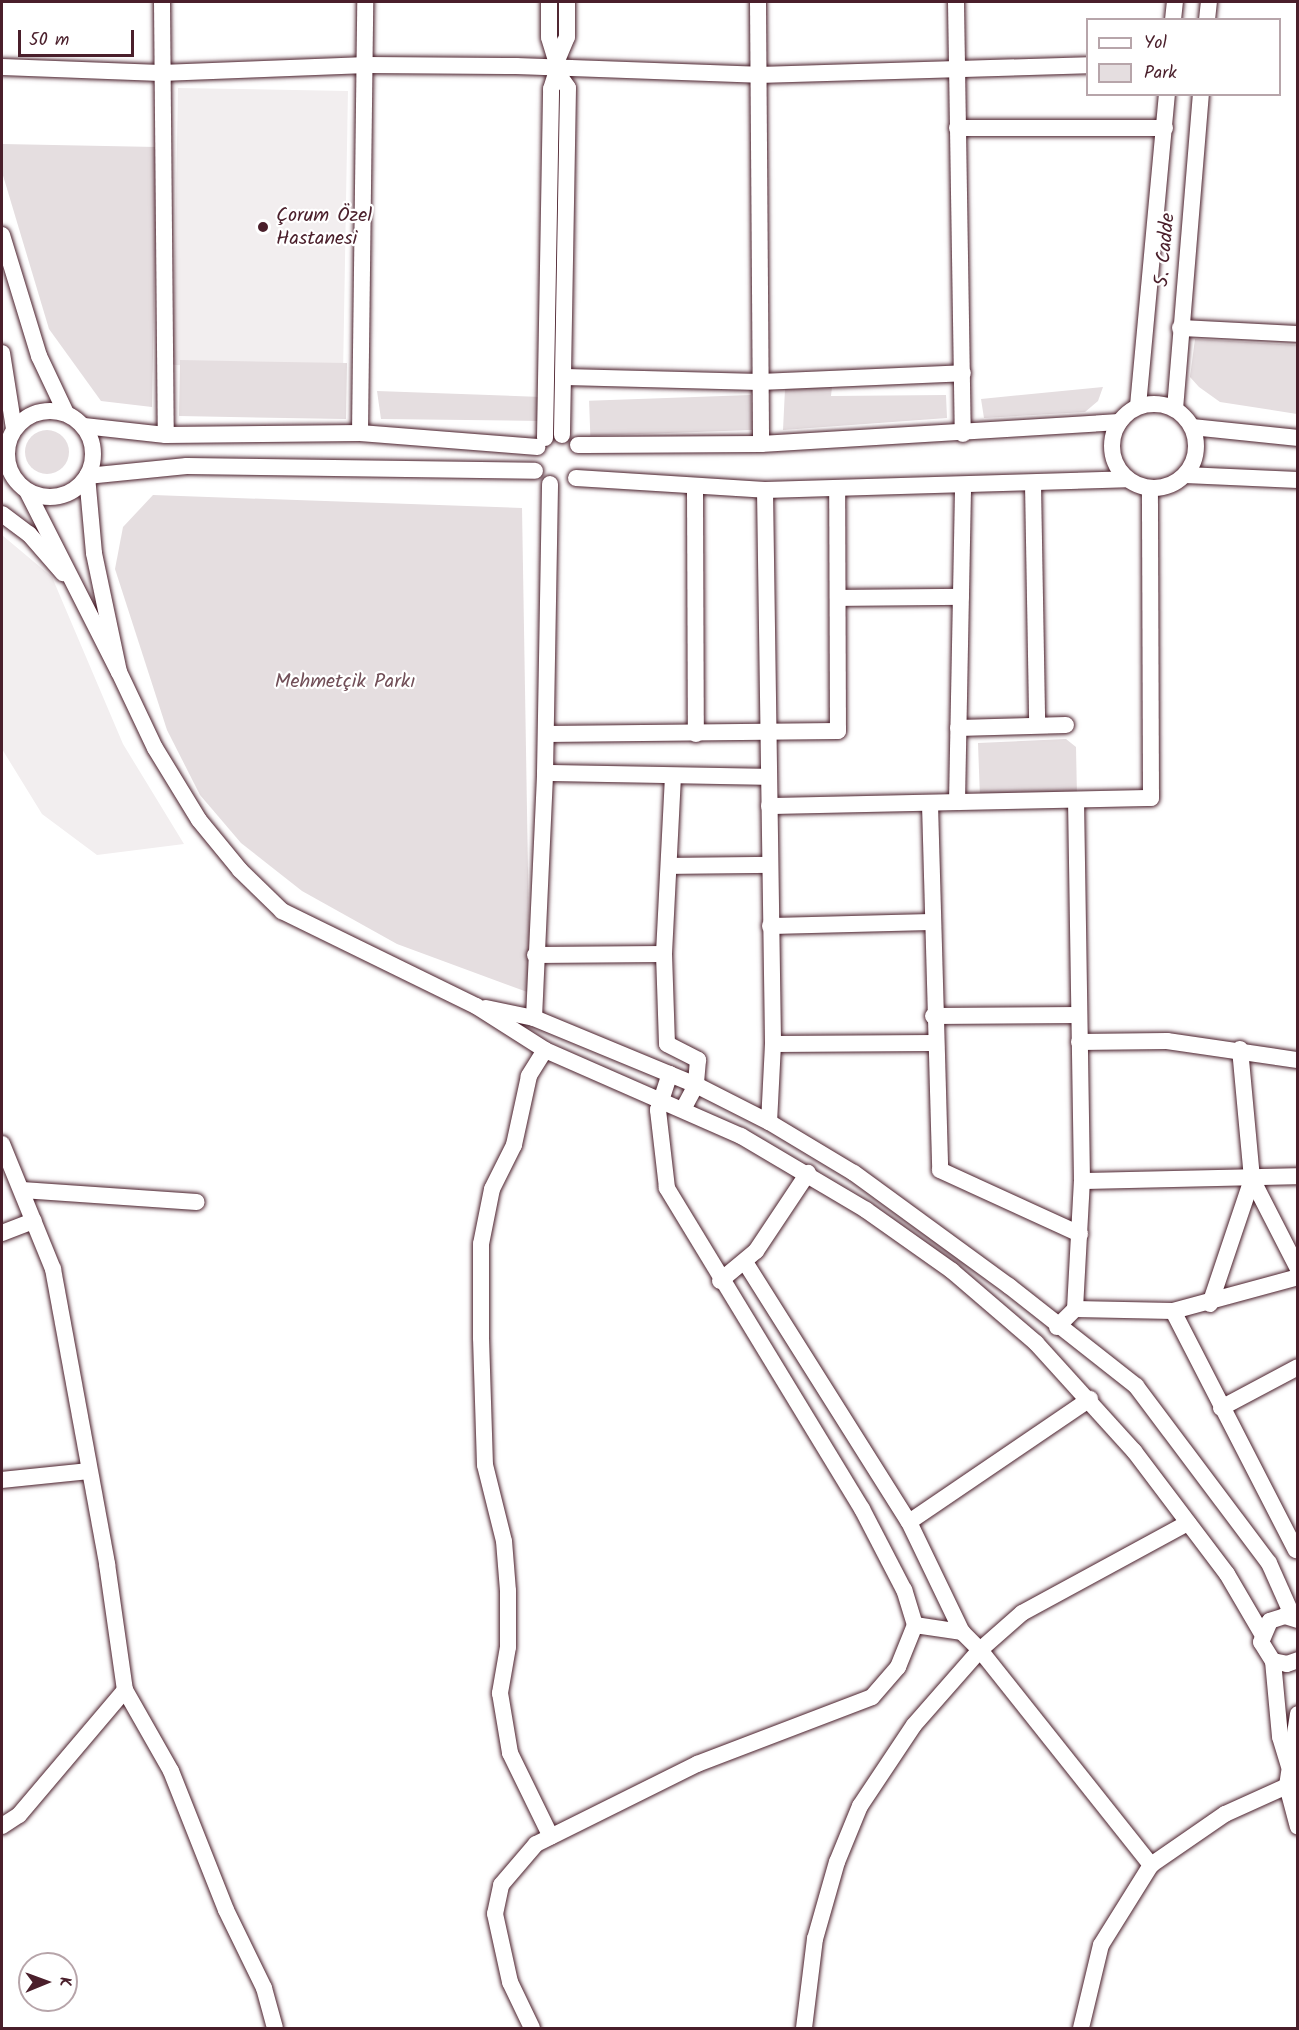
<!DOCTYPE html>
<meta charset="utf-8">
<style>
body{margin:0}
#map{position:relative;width:1299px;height:2030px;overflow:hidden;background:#fff;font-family:Kalam,sans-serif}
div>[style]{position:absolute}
.built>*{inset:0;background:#f2eeef;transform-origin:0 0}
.green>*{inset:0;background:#e5dee0;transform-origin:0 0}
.round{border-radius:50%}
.roads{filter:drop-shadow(0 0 2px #4a1f2b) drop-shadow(0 0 2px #4a1f2b)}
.minor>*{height:16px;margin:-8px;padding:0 8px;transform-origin:8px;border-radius:8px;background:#fff}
.minor>.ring{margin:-8px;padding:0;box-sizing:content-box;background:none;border:16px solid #fff;border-radius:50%}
.dots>*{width:16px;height:16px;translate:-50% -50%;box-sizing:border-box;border:3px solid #fff;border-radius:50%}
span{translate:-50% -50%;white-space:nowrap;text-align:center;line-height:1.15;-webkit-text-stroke:4.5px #fff;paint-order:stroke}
.poi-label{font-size:20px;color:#4a1f2b}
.left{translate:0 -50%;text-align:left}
.street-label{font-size:20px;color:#4a1f2b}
.park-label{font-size:20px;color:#714f58}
.frame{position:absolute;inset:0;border:3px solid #4a1f2b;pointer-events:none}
.legend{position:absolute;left:1086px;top:18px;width:195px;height:78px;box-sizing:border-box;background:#fff;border:2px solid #b7a5aa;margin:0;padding:8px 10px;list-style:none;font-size:18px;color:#4a1f2b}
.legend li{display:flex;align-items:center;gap:12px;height:30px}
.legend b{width:30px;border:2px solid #b7a5aa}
.north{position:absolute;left:18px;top:1952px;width:60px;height:60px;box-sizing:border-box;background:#fff;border:2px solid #b7a5aa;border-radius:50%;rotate:89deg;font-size:16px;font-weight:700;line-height:24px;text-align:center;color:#4a1f2b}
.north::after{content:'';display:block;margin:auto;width:21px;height:27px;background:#4a1f2b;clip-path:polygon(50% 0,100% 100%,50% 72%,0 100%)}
.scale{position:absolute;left:18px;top:30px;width:116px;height:27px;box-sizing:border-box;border:3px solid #4a1f2b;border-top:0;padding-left:8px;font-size:18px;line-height:21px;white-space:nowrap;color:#4a1f2b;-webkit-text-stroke:4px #fff;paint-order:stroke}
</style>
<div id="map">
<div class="built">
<div style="left:178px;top:88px;width:170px;height:277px;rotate:1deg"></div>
<div style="clip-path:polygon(2px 535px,52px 577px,123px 744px,184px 844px,97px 855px,42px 814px,2px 749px)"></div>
</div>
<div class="green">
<div style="clip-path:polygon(2px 144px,157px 147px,152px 407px,101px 401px,49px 329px,2px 172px)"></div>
<div style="clip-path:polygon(1195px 339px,1297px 345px,1297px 414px,1220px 402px,1199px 387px,1190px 377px)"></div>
<div style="left:347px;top:363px;width:56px;height:167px;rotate:91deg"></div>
<div style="clip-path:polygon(832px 387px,831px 396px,946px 395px,947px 418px,783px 430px,785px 389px)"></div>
<div style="clip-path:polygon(1103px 387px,1098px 401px,1085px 412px,984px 418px,981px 399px)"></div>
<div style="clip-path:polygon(377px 391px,542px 397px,543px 421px,381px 419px)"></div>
<div style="left:751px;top:395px;width:35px;height:162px;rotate:88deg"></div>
<div class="round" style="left:25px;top:430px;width:44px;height:44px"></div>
<div style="clip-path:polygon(153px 495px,522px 508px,530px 993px,397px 944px,302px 891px,241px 843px,200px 795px,167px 730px,115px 569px,123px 527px)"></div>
<div style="clip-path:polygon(1066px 739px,1076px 747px,1077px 798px,980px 798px,978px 743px)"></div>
</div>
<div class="roads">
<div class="minor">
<div style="left:162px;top:2px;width:433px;rotate:89.5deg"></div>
<div style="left:758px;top:2px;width:442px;rotate:89.6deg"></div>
<div style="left:956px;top:2px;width:432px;rotate:89.1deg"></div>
<div style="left:1173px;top:20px;width:18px;rotate:-84deg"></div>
<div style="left:1207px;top:20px;width:18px;rotate:-84deg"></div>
<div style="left:558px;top:58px;width:23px;rotate:-67deg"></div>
<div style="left:567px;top:37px;width:35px;rotate:-90deg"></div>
<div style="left:2px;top:67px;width:159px;rotate:2.2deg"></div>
<div style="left:161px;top:73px;width:206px;rotate:-2.2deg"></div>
<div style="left:367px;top:65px;width:149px;rotate:0.4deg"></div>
<div style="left:516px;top:66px;width:242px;rotate:2.1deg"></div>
<div style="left:758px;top:75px;width:330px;rotate:-1.7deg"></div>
<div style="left:558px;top:74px;width:17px;rotate:54deg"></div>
<div style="left:568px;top:88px;width:347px;rotate:91deg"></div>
<div style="left:957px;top:128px;width:208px"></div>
<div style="left:2px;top:235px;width:127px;rotate:73deg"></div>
<div style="left:39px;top:356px;width:63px;rotate:64.7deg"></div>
<div style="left:1180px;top:328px;width:118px;rotate:2.9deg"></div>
<div style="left:2px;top:353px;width:77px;rotate:81deg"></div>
<div style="left:565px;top:377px;width:195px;rotate:1.5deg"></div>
<div style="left:760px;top:382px;width:203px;rotate:-2.5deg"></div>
<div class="ring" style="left:1112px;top:404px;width:68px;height:68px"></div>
<div style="left:1138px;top:406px;width:313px;rotate:-84.7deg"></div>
<div style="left:1175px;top:409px;width:316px;rotate:-85.3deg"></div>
<div class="ring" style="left:7px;top:411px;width:70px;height:70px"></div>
<div style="left:84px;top:426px;width:82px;rotate:6.3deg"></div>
<div style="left:166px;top:435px;width:194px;rotate:-0.6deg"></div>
<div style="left:360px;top:433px;width:178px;rotate:4.5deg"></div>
<div style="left:1192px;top:427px;width:107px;rotate:5.9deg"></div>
<div style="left:360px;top:433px;width:431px;rotate:-89.3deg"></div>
<div style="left:545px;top:438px;width:349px;rotate:-89deg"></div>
<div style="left:551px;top:89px;width:23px;rotate:-72deg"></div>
<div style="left:558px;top:67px;width:31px;rotate:-107deg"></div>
<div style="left:549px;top:37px;width:35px;rotate:-90deg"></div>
<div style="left:578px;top:445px;width:183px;rotate:-0.3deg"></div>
<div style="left:761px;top:444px;width:359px;rotate:-3.5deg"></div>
<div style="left:1185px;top:475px;width:113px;rotate:2.5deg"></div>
<div style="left:576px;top:478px;width:189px;rotate:3.6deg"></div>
<div style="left:765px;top:490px;width:362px;rotate:-1.7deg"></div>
<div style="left:1033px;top:484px;width:241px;rotate:89deg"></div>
<div style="left:695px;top:489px;width:245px;rotate:89.8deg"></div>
<div style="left:765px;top:490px;width:554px;rotate:89.17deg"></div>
<div style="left:773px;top:1044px;width:78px;rotate:92.9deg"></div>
<div style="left:27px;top:491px;width:203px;rotate:63.1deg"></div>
<div style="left:119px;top:672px;width:122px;rotate:-101.9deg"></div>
<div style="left:94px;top:553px;width:77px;rotate:-95.2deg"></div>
<div style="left:87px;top:476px;width:100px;rotate:-5.7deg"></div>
<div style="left:187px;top:466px;width:348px;rotate:0.8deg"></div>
<div style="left:2px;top:514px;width:34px;rotate:37deg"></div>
<div style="left:29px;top:534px;width:52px;rotate:48.9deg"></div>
<div style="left:838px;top:598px;width:123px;rotate:-0.5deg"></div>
<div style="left:119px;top:672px;width:84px;rotate:64.7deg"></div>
<div style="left:155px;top:748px;width:84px;rotate:58.6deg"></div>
<div style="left:199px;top:820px;width:65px;rotate:50.6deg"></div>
<div style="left:240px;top:870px;width:59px;rotate:44.3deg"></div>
<div style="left:282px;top:911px;width:216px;rotate:26.1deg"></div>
<div style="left:476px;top:1006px;width:82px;rotate:32.5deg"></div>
<div style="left:545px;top:1050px;width:214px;rotate:23.7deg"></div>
<div style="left:741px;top:1136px;width:145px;rotate:30.6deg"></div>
<div style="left:866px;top:1210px;width:105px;rotate:35.3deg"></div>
<div style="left:952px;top:1271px;width:111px;rotate:40.6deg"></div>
<div style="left:1036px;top:1343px;width:146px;rotate:47.8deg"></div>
<div style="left:1134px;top:1451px;width:154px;rotate:52.9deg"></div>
<div style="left:1227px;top:1574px;width:69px;rotate:59.7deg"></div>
<div style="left:958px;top:728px;width:108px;rotate:-1.6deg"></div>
<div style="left:546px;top:734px;width:292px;rotate:-0.6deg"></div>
<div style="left:838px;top:731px;width:242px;rotate:-90.2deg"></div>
<div style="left:545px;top:773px;width:223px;rotate:1deg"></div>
<div style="left:673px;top:776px;width:178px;rotate:92.9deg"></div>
<div style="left:664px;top:954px;width:90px;rotate:88.1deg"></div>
<div style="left:667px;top:1044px;width:35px;rotate:27deg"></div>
<div style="left:698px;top:1060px;width:25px;rotate:95deg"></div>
<div style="left:696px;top:1085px;width:27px;rotate:118deg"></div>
<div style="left:957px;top:802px;width:315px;rotate:-88.9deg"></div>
<div style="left:930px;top:804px;width:366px;rotate:88.4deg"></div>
<div style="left:940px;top:1170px;width:154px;rotate:24.6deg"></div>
<div style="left:769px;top:806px;width:382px;rotate:-1.2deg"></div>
<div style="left:1151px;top:798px;width:310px;rotate:-90.2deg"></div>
<div style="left:670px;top:866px;width:100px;rotate:-0.6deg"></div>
<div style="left:770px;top:926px;width:163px;rotate:-1.4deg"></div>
<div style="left:535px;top:955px;width:129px;rotate:-0.4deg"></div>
<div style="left:486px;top:1008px;width:49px;rotate:11.8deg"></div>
<div style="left:534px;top:1018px;width:175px;rotate:22.5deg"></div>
<div style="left:696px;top:1085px;width:82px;rotate:26.9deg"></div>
<div style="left:769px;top:1122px;width:99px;rotate:31deg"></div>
<div style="left:854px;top:1173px;width:192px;rotate:36.1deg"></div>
<div style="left:1009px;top:1286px;width:162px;rotate:38.2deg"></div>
<div style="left:1136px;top:1386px;width:221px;rotate:53.1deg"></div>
<div style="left:1269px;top:1563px;width:59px;rotate:66deg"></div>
<div style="left:933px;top:1016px;width:146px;rotate:-0.4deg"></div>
<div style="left:534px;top:1018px;width:245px;rotate:-87.4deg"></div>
<div style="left:545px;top:773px;width:289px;rotate:-89deg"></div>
<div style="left:1079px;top:1042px;width:88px;rotate:-0.7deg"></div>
<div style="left:1167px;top:1041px;width:132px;rotate:8.3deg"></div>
<div style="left:773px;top:1044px;width:161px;rotate:-0.4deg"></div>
<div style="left:1240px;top:1049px;width:131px;rotate:84.7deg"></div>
<div style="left:1252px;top:1179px;width:101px;rotate:62.9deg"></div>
<div style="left:545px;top:1050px;width:31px;rotate:122deg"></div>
<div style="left:529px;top:1076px;width:71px;rotate:102.3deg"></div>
<div style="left:514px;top:1145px;width:49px;rotate:116.6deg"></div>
<div style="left:492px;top:1189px;width:56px;rotate:101.3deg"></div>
<div style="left:481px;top:1244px;width:94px;rotate:90deg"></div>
<div style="left:481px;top:1338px;width:127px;rotate:88.2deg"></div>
<div style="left:485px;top:1465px;width:78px;rotate:76deg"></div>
<div style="left:504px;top:1541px;width:50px;rotate:85.4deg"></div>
<div style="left:508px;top:1591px;width:56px;rotate:90deg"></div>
<div style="left:508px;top:1647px;width:47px;rotate:99.9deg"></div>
<div style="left:500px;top:1693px;width:61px;rotate:80.5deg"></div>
<div style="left:510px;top:1753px;width:93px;rotate:64deg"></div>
<div style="left:2px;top:1144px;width:135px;rotate:67.8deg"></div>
<div style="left:53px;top:1269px;width:300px;rotate:79.6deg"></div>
<div style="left:107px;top:1564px;width:127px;rotate:81.9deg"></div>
<div style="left:125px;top:1690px;width:93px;rotate:60.4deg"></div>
<div style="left:171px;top:1771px;width:149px;rotate:68.4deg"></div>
<div style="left:226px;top:1910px;width:87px;rotate:64deg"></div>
<div style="left:264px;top:1988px;width:41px;rotate:74.6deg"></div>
<div style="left:1082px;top:1181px;width:216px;rotate:-1.3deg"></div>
<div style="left:22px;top:1190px;width:175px;rotate:3.9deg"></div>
<div style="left:2px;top:1233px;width:34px;rotate:-21deg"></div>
<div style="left:745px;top:1262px;width:307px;rotate:57.8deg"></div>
<div style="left:909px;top:1522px;width:122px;rotate:64.3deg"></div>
<div style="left:720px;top:1281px;width:47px;rotate:-39.8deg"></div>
<div style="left:756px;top:1251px;width:94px;rotate:-56.3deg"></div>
<div style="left:1210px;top:1304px;width:132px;rotate:-71.4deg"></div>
<div style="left:1075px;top:1309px;width:128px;rotate:-86.9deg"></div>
<div style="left:1082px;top:1181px;width:380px;rotate:-90.9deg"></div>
<div style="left:1173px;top:1311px;width:269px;rotate:62.8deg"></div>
<div style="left:1057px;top:1327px;width:25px;rotate:-45deg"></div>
<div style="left:1075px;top:1309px;width:98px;rotate:1.2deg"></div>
<div style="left:1173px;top:1311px;width:130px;rotate:-15.2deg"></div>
<div style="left:1221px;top:1408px;width:87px;rotate:-28deg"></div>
<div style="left:2px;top:1480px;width:87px;rotate:-5.9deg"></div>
<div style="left:909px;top:1522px;width:219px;rotate:-34.2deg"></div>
<div style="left:1298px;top:1620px;width:14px;rotate:-163deg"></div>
<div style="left:1285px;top:1616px;width:16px;rotate:162deg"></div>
<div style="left:1270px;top:1621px;width:23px;rotate:113deg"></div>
<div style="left:1261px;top:1642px;width:22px;rotate:58deg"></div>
<div style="left:1273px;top:1661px;width:14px;rotate:12deg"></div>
<div style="left:1287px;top:1664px;width:12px;rotate:-20deg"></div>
<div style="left:915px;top:1625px;width:48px;rotate:8.5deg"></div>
<div style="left:962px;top:1632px;width:25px;rotate:45deg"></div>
<div style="left:980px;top:1650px;width:275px;rotate:51.5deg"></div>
<div style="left:1151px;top:1865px;width:90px;rotate:-34.6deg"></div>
<div style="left:1225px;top:1814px;width:68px;rotate:-24.3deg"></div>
<div style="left:1287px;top:1786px;width:11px;rotate:5deg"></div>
<div style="left:1273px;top:1661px;width:76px;rotate:84.7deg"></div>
<div style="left:1280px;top:1737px;width:30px;rotate:73deg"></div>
<div style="left:1298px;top:1714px;width:73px;rotate:98.7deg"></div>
<div style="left:1287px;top:1786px;width:42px;rotate:75deg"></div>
<div style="left:2px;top:1826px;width:20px;rotate:-33deg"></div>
<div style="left:19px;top:1815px;width:164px;rotate:-49.7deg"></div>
<div style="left:532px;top:2028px;width:51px;rotate:-115.6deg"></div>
<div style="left:510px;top:1982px;width:70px;rotate:-102.4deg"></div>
<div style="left:495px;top:1914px;width:30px;rotate:-78deg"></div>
<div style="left:501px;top:1885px;width:54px;rotate:-49.5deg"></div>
<div style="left:536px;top:1844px;width:180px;rotate:-26.4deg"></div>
<div style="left:697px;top:1764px;width:187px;rotate:-20.9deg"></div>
<div style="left:872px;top:1697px;width:40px;rotate:-49deg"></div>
<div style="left:898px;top:1667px;width:45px;rotate:-68deg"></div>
<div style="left:915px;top:1625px;width:37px;rotate:-107deg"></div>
<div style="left:904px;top:1590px;width:91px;rotate:-117.4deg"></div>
<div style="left:862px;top:1509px;width:376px;rotate:-121.3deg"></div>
<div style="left:667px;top:1188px;width:79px;rotate:-96.6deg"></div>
<div style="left:658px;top:1110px;width:38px;rotate:-72deg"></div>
<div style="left:804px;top:2028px;width:90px;rotate:-83deg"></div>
<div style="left:815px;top:1939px;width:80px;rotate:-74.1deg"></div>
<div style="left:837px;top:1862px;width:61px;rotate:-67.7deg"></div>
<div style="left:860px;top:1806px;width:97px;rotate:-56.3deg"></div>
<div style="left:914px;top:1725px;width:100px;rotate:-48.7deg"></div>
<div style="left:980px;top:1650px;width:56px;rotate:-41.4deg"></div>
<div style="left:1022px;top:1613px;width:189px;rotate:-28.5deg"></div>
<div style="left:1081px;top:2028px;width:85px;rotate:-76.5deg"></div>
<div style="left:1101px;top:1945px;width:94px;rotate:-58deg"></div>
</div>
</div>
<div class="dots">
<div style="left:263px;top:227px;background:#4a1f2b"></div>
</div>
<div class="poi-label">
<span class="left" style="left:276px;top:228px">Çorum Özel<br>Hastanesi</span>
</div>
<div class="street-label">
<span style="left:1166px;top:250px;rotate:-85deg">5. Cadde</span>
</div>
<div class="park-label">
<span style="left:345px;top:682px">Mehmetçik Parkı</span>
</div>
<div class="frame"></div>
<ul class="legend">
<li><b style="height:8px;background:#fff"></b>Yol</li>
<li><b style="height:16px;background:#e5dee0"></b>Park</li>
</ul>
<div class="north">K</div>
<div class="scale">50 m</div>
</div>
